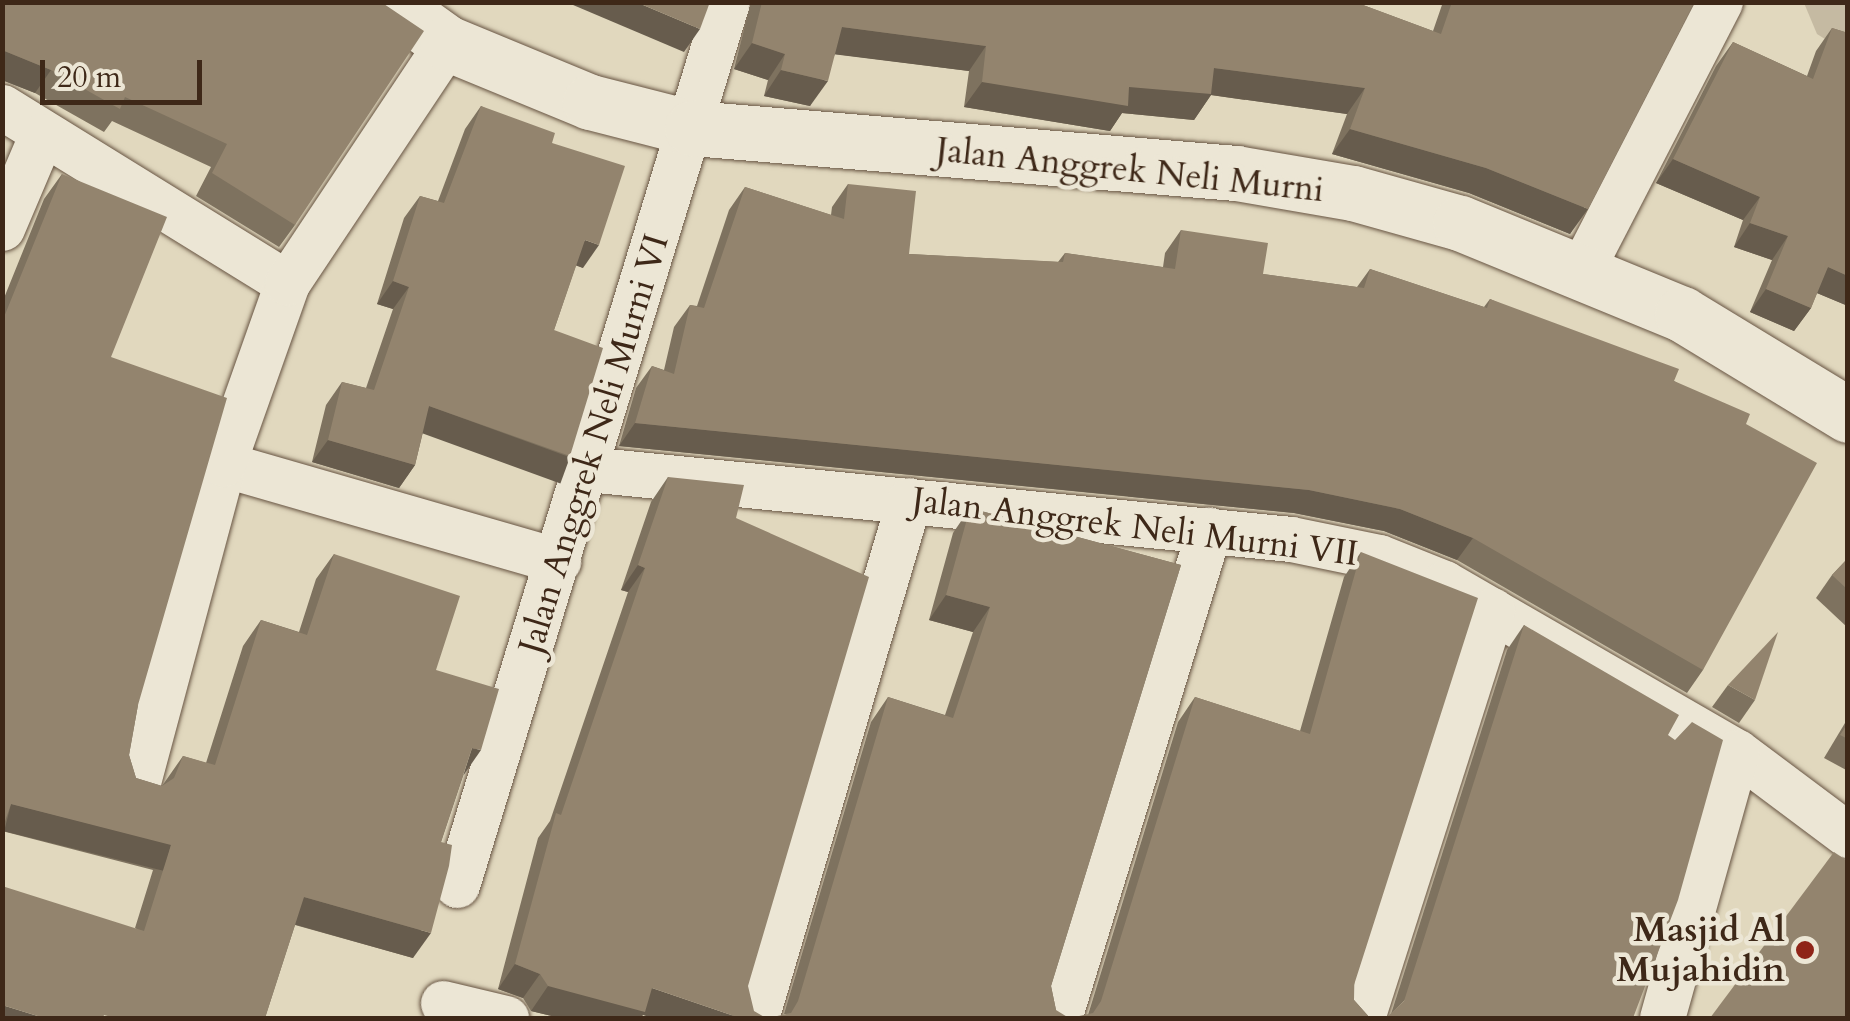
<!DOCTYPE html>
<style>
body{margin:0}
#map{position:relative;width:1850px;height:1021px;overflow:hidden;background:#e1d8be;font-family:Cardo,serif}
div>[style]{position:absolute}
.green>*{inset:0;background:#c5baa2}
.roads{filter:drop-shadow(0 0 2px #675442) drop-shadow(0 0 2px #675442)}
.street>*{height:45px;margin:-22.5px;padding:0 22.5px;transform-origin:22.5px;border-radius:22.5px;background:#ece6d5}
.secondary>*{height:55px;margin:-27.5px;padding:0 27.5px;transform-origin:27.5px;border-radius:27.5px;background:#ece6d5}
.wall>*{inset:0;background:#7e725f}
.shaded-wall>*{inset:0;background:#675c4d;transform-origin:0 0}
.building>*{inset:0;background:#93846e}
.dots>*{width:28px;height:28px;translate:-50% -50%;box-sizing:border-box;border:5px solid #ece6d5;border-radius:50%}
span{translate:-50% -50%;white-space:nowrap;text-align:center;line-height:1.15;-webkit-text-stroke:9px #ece6d5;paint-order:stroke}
.street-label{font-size:35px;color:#3e2818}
.poi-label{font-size:35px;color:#3e2818;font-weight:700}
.right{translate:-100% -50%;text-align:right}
.frame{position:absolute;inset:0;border:5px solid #3e2818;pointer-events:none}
.scale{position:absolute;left:40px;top:60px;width:162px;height:45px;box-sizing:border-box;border:5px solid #3e2818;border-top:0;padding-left:12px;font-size:30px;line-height:35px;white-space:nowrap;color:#3e2818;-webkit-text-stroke:8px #ece6d5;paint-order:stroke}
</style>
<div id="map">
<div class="green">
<div style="clip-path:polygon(1804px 3px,1847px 3px,1847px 53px,1817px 34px)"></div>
</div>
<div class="roads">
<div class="street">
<div style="left:2px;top:107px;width:335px;rotate:31.7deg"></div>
<div style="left:2px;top:228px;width:100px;rotate:-67deg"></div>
<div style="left:1582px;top:269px;width:301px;rotate:-62.7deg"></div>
<div style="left:223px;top:464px;width:349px;rotate:16.1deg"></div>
<div style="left:587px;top:469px;width:707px;rotate:5.68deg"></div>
<div style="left:1291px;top:539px;width:90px;rotate:11.6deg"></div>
<div style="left:1379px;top:557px;width:70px;rotate:21.8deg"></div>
<div style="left:1444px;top:583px;width:338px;rotate:30deg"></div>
<div style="left:1737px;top:752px;width:139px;rotate:36.8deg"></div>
<div style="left:137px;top:786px;width:333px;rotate:-75deg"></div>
<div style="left:223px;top:464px;width:192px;rotate:-70.5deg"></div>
<div style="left:287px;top:283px;width:288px;rotate:-56.3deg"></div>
<div style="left:457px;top:885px;width:923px;rotate:-73deg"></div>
<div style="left:443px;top:1003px;width:65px;rotate:13.4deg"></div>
<div style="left:756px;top:1018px;width:540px;rotate:-73.54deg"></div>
<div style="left:1059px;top:1018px;width:511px;rotate:-72.91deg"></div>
<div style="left:1362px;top:1018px;width:428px;rotate:-72.3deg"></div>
<div style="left:1662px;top:1018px;width:276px;rotate:-74.3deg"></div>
</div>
<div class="secondary">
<div style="left:390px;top:2px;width:70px;rotate:35.7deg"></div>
<div style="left:447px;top:43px;width:155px;rotate:22.4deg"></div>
<div style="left:590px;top:102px;width:105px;rotate:14.3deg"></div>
<div style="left:692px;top:128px;width:546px;rotate:4.73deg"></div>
<div style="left:1236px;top:173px;width:119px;rotate:9.7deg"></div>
<div style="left:1353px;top:193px;width:111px;rotate:15.7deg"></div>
<div style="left:1460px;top:223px;width:240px;rotate:22.3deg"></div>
<div style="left:1682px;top:314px;width:194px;rotate:31.3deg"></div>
</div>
</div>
<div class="wall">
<div style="clip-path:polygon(2px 2px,381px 2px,295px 225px,279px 247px,196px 196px,211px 167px,112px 121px,104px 132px,35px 93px,2px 80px)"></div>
<div style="clip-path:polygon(751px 2px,1363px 2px,1363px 5px,1433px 31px,1443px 2px,1694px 2px,1570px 234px,1469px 193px,1332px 154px,1347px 114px,1211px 95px,1194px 120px,1122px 113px,1110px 131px,964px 107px,969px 71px,835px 54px,810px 106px,764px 96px,768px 80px,734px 69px)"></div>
<div style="clip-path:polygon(1832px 28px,1848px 33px,1848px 306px,1817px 293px,1811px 308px,1794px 331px,1750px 312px,1772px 260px,1734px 247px,1743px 220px,1656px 183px,1716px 66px,1733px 42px,1807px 76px,1816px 51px)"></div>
<div style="clip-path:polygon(481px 106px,552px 143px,583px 268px,576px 265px,554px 330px,570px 456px,554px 479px,423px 432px,415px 465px,399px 488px,312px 462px,326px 405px,342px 382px,366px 388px,393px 309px,377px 304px,404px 218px,420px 196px,438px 201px,465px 129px)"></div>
<div style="clip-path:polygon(62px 174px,111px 357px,138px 705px,129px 755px,136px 778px,162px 786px,183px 756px,206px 763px,243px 646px,261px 620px,299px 632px,316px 579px,334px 554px,436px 670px,463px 776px,441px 842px,413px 958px,295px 925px,265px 1018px,135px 928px,153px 870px,2px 831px,2px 303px,44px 199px)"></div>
<div style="clip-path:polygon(848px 184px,909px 254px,1058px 262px,1065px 253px,1163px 267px,1165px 253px,1181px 230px,1263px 274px,1357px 287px,1370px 269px,1484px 307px,1490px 299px,1674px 381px,1746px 424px,1703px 670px,1687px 693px,1457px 560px,1384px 531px,1294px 513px,619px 446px,636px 388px,652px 366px,664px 370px,674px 327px,690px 305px,697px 306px,729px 210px,745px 187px,831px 215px,832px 207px)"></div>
<div style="clip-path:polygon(668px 477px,736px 518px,643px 1015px,640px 1018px,560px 1018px,531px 1011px,523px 998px,498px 989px,538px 838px,550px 821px,628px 592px,621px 590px,651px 502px)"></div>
<div style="clip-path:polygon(970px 508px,1181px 565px,1051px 986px,1056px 1010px,784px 1014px,871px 722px,888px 697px,945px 715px,973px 632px,929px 620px,953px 533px)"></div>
<div style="clip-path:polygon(1361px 552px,1354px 1000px,1370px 1018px,1088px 1015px,1178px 722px,1195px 697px,1300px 731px,1344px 577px)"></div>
<div style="clip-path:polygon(1848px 558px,1848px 628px,1816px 598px,1832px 575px)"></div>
<div style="clip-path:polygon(1524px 625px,1668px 735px,1391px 1014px,1507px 650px)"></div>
<div style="clip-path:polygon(1728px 685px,1755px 700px,1739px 723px,1712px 707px)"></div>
<div style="clip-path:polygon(1848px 718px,1848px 771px,1824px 758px)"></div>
</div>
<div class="shaded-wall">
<div style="clip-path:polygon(566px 2px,636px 2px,700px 29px,684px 52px)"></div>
<div style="clip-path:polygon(842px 27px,986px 46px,969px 71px,824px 53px)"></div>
<div style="clip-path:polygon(752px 43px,785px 54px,768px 80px,734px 69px)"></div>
<div style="clip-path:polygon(2px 50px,51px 70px,35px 93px,2px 80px)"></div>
<div style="clip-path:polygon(1214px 68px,1365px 88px,1347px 114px,1211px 95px,1194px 120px,1122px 113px,1110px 131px,964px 107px,982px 82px,1129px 87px)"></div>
<div style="clip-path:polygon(781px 70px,828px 81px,810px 106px,764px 96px)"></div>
<div style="clip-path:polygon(1350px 129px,1486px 168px,1588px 209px,1570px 234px,1469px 193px,1332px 154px)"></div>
<div style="clip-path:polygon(1673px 159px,1760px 197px,1743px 220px,1656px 183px)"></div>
<div style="clip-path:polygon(1750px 223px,1788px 236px,1772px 260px,1734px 247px)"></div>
<div style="clip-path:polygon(585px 240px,599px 245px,583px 268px,569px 263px)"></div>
<div style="clip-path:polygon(1828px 267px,1848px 276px,1848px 306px,1812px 291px)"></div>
<div style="clip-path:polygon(393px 281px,409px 287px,393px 309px,377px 304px)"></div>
<div style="clip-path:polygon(1766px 289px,1811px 308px,1794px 331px,1750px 312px)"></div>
<div style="left:429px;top:406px;width:150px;height:28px;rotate:20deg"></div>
<div style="clip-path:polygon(635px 423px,1309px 490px,1400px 509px,1473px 538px,1457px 560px,1384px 531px,1294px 513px,619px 446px)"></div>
<div style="clip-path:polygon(328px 440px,415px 465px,399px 488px,312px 462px)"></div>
<div style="clip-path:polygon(638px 565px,645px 568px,628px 592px,621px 590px)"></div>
<div style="clip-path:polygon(946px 595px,990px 607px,973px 632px,929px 620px)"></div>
<div style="clip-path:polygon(472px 748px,481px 750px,463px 776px)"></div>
<div style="left:11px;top:804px;width:165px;height:28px;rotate:14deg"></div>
<div style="clip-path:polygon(304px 897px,431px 933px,413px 958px,286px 922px)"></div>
<div style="clip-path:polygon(515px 964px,540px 974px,523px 998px,498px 989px)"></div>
<div style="clip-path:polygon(548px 986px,652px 988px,740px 1018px,652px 1018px,643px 1015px,640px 1018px,560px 1018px,531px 1011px)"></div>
<div style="clip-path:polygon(2px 1005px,44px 1018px,2px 1018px)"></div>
</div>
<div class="building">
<div style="clip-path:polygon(2px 2px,381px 2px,424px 31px,295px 225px,212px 173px,227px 144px,125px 97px,120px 109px,51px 70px,2px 50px)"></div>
<div style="clip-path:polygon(636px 2px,710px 2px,700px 29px)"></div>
<div style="clip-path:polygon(762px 2px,1363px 2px,1363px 5px,1441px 34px,1452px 2px,1694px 2px,1588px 209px,1486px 168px,1350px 129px,1365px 88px,1214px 68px,1211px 94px,1129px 87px,1128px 106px,982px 82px,986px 46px,842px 27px,828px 81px,781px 70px,785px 54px,752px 43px)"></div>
<div style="clip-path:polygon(1832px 28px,1848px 33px,1848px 276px,1828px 267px,1811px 308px,1766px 289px,1788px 236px,1750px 223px,1760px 197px,1673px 159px,1733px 42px,1813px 79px)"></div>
<div style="clip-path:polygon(481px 106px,555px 133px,552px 143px,625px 166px,599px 245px,585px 240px,554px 330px,603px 348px,570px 456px,429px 406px,415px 465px,328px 440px,342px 382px,374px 390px,409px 287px,393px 281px,420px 196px,444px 203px)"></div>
<div style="clip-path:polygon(62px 174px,167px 217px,111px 357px,227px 398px,138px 705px,129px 755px,136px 778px,162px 786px,174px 778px,183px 756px,215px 765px,261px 620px,307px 635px,334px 554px,460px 596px,436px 670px,499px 689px,481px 750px,472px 748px,441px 842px,452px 845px,449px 866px,431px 933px,304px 897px,265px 1018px,115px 1018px,104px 1015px,103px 1018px,44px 1018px,2px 1005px,2px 886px,144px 931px,171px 845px,11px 804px,2px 830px,2px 322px)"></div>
<div style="clip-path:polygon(848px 184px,916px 191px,909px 254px,1063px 262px,1065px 253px,1175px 269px,1181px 230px,1268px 243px,1263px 274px,1364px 288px,1370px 269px,1487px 308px,1490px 299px,1679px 369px,1674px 381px,1750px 414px,1746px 424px,1817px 463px,1703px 670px,1473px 538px,1400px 509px,1309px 490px,635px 423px,652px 366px,674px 374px,690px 305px,704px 308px,745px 187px,844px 219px)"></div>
<div style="clip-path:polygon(668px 477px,744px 485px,736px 518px,869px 577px,748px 986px,754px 1011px,766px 1018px,740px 1018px,652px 988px,645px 1012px,548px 986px,540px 974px,515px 964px,556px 813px,561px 815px,645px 568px,638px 565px)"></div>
<div style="clip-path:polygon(970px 508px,1181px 565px,1051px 986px,1056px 1010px,1069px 1018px,768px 1018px,791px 1013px,798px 1001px,888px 697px,953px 718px,990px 607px,946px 595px)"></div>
<div style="clip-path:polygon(1361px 552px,1478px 598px,1354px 985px,1354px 1000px,1370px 1018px,1380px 1018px,1070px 1018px,1093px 1013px,1101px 1001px,1195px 697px,1310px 734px)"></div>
<div style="clip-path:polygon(1848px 558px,1848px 590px,1832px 575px)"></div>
<div style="clip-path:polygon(1524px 625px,1679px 715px,1668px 735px,1675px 740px,1692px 722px,1723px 740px,1678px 900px,1633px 1018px,1386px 1018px,1404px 1001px)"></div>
<div style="clip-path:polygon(1778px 632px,1755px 700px,1728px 685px)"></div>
<div style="clip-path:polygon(1848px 723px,1848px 739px,1840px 735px)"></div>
<div style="clip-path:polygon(1834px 852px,1848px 862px,1848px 1018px,1710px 1018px)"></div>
</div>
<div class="dots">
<div style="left:1805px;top:950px;background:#8f2418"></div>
</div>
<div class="street-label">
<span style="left:1130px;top:170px;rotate:6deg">Jalan Anggrek Neli Murni</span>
<span style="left:594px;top:444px;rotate:-73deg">Jalan Anggrek Neli Murni VI</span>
<span style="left:1135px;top:527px;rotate:7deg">Jalan Anggrek Neli Murni VII</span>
</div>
<div class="poi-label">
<span class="right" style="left:1785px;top:950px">Masjid Al<br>Mujahidin</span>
</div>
<div class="frame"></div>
<div class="scale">20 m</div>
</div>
